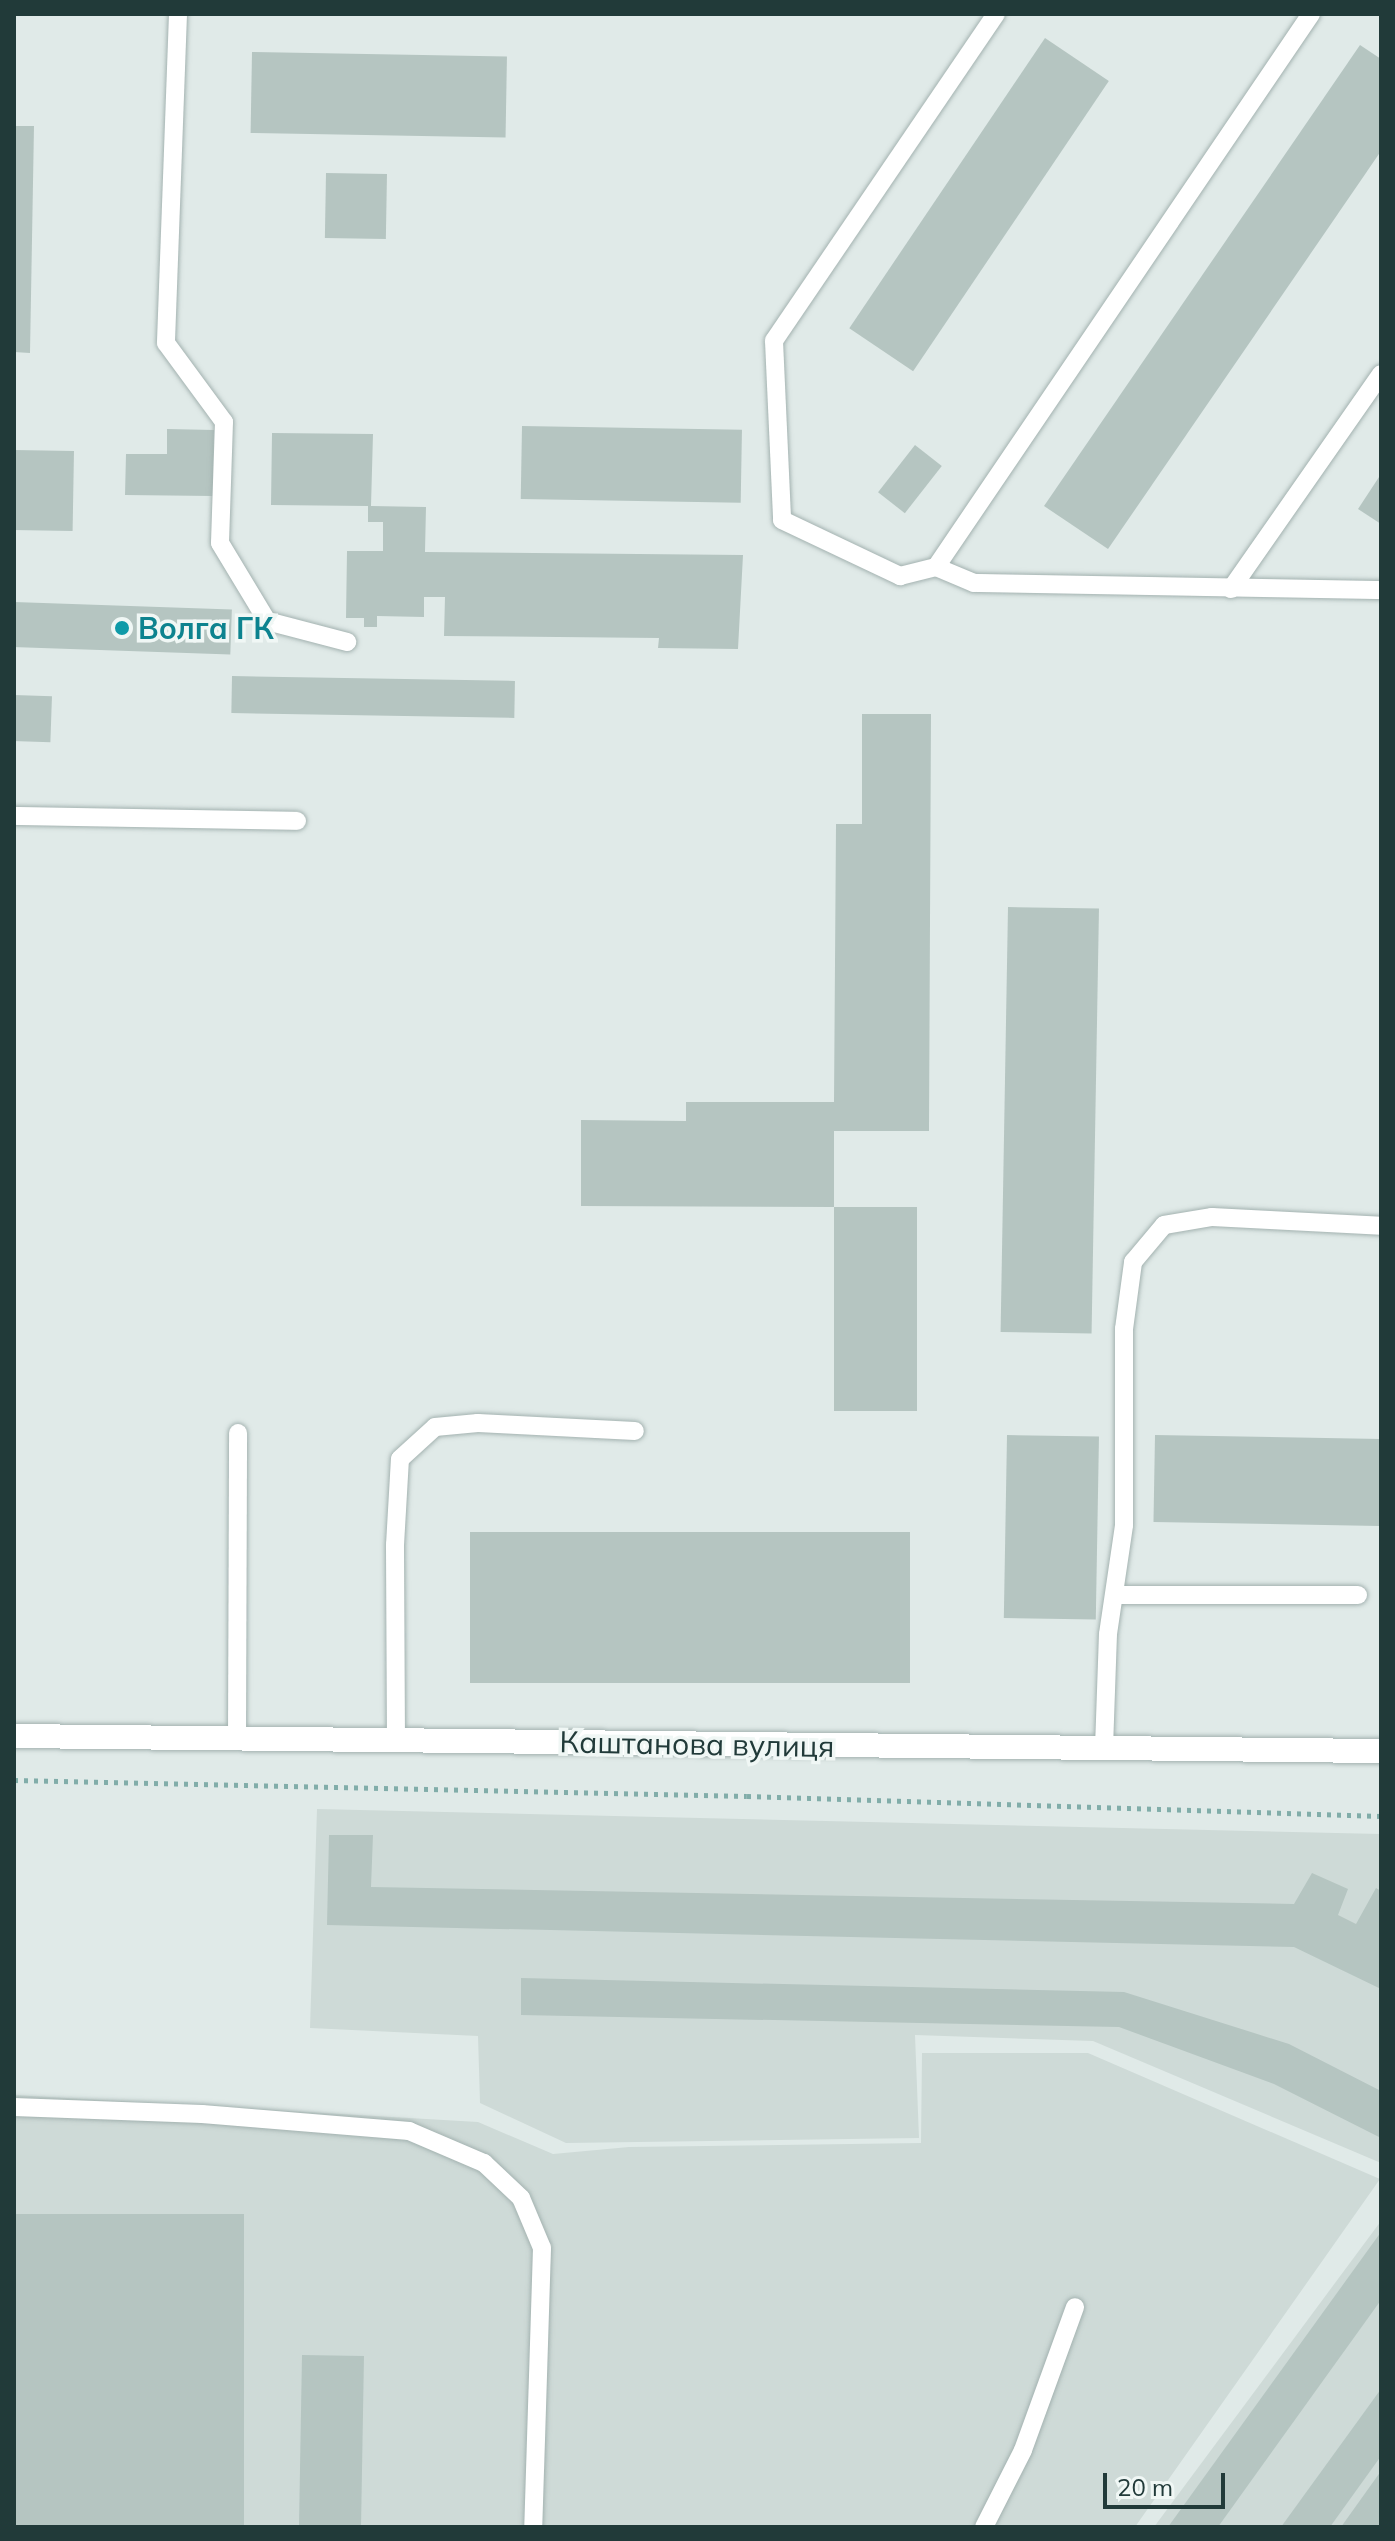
<!DOCTYPE html>
<meta charset="utf-8">
<style>
body{margin:0}
#map{position:relative;width:1395px;height:2541px;overflow:hidden;background:#e0eae8;font-family:Mulish,sans-serif}
div>[style]{position:absolute}
.built>*{inset:0;background:#cedad7}
.building>*{inset:0;background:#b5c5c1;transform-origin:0 0}
.path>*{height:5px;margin-top:-2.5px;transform-origin:0;background:repeating-linear-gradient(90deg,#81ada9 0 4px,transparent 0 10px)}
.roads{filter:drop-shadow(0 0 2px #a3b2b0) drop-shadow(0 0 2px #a3b2b0)}
.lane>*{height:18px;margin:-9px;padding:0 9px;transform-origin:9px;border-radius:9px;background:#fff}
.secondary>*{height:24px;margin:-12px;padding:0 12px;transform-origin:12px;border-radius:12px;background:#fff}
.dots>*{width:22px;height:22px;translate:-50% -50%;box-sizing:border-box;border:4px solid #f0f7f5;border-radius:50%}
span{translate:-50% -50%;white-space:nowrap;text-align:center;line-height:1.15;-webkit-text-stroke:7px #f0f7f5;paint-order:stroke}
.culture-label{font-size:30px;color:#0d838f;font-weight:700}
.left{translate:0 -50%;text-align:left}
.street-label{font-size:30px;color:#213a39}
.frame{position:absolute;inset:0;border:16px solid #213a39;pointer-events:none}
.scale{position:absolute;left:1103px;top:2473px;width:122px;height:36px;box-sizing:border-box;border:4px solid #213a39;border-top:0;padding-left:10px;font-size:24px;line-height:28px;white-space:nowrap;color:#213a39;-webkit-text-stroke:6px #f0f7f5;paint-order:stroke}
</style>
<div id="map">
<div class="built">
<div style="clip-path:polygon(317px 1809px,1381px 1834px,1381px 2163px,1093px 2041px,915px 2035px,919px 2138px,566px 2143px,480px 2103px,478px 2036px,310px 2028px)"></div>
<div style="clip-path:polygon(922px 2053px,1088px 2053px,1380px 2179px,1135px 2527px,14px 2527px,14px 2095px,478px 2122px,553px 2154px,629px 2147px,921px 2143px)"></div>
<div style="clip-path:polygon(1381px 2221px,1381px 2527px,1154px 2527px)"></div>
</div>
<div class="building">
<div style="left:1045px;top:38px;width:77px;height:350px;rotate:34deg"></div>
<div style="clip-path:polygon(1360px 45px,1381px 59px,1381px 151px,1108px 549px,1044px 506px)"></div>
<div style="left:252px;top:52px;width:255px;height:81px;rotate:1deg"></div>
<div style="clip-path:polygon(14px 126px,34px 126px,30px 353px,14px 352px)"></div>
<div style="left:326px;top:173px;width:61px;height:65px;rotate:1deg"></div>
<div style="left:522px;top:426px;width:220px;height:73px;rotate:1deg"></div>
<div style="clip-path:polygon(167px 429px,214px 430px,213px 496px,125px 495px,126px 454px,167px 454px)"></div>
<div style="clip-path:polygon(272px 433px,373px 434px,371px 506px,426px 507px,425px 552px,743px 555px,738px 649px,658px 648px,659px 638px,444px 636px,445px 597px,424px 597px,424px 617px,377px 616px,377px 627px,364px 627px,364px 618px,346px 618px,347px 551px,383px 551px,383px 522px,368px 522px,368px 506px,271px 505px)"></div>
<div style="left:915px;top:445px;width:34px;height:60px;rotate:38deg"></div>
<div style="left:14px;top:450px;width:60px;height:80px;rotate:1deg"></div>
<div style="clip-path:polygon(1381px 474px,1381px 524px,1358px 509px)"></div>
<div style="left:14px;top:602px;width:218px;height:45px;rotate:2deg"></div>
<div style="left:232px;top:676px;width:283px;height:37px;rotate:1deg"></div>
<div style="left:14px;top:695px;width:38px;height:46px;rotate:2deg"></div>
<div style="clip-path:polygon(862px 714px,931px 714px,929px 1131px,834px 1131px,834px 1207px,581px 1206px,581px 1120px,686px 1121px,686px 1102px,834px 1102px,836px 824px,862px 824px)"></div>
<div style="left:1008px;top:907px;width:91px;height:425px;rotate:1deg"></div>
<div style="left:834px;top:1207px;width:83px;height:204px"></div>
<div style="left:1007px;top:1435px;width:92px;height:183px;rotate:1deg"></div>
<div style="left:1155px;top:1435px;width:226px;height:87px;rotate:1deg"></div>
<div style="left:910px;top:1532px;width:151px;height:440px;rotate:90deg"></div>
<div style="clip-path:polygon(329px 1835px,373px 1835px,371px 1887px,1294px 1904px,1312px 1873px,1348px 1889px,1338px 1915px,1356px 1924px,1376px 1888px,1381px 1891px,1381px 1989px,1294px 1947px,327px 1925px)"></div>
<div style="clip-path:polygon(521px 1978px,1124px 1992px,1289px 2044px,1381px 2091px,1381px 2138px,1274px 2084px,1119px 2027px,521px 2015px)"></div>
<div style="left:244px;top:2214px;width:313px;height:230px;rotate:90deg"></div>
<div style="clip-path:polygon(1381px 2232px,1381px 2300px,1218px 2527px,1168px 2527px)"></div>
<div style="left:302px;top:2355px;width:62px;height:172px;rotate:1deg"></div>
<div style="clip-path:polygon(1381px 2389px,1381px 2456px,1330px 2527px,1281px 2527px)"></div>
<div style="clip-path:polygon(1381px 2471px,1381px 2527px,1341px 2527px)"></div>
</div>
<div class="path">
<div style="left:14px;top:1780px;width:733px;rotate:1.25deg"></div>
<div style="left:747px;top:1796px;width:634px;rotate:1.81deg"></div>
</div>
<div class="roads">
<div class="lane">
<div style="left:178px;top:14px;width:329px;rotate:92.1deg"></div>
<div style="left:166px;top:343px;width:98px;rotate:53.7deg"></div>
<div style="left:224px;top:422px;width:121px;rotate:91.9deg"></div>
<div style="left:220px;top:543px;width:91px;rotate:58.9deg"></div>
<div style="left:267px;top:621px;width:83px;rotate:14.7deg"></div>
<div style="left:996px;top:14px;width:395px;rotate:124.2deg"></div>
<div style="left:774px;top:341px;width:179px;rotate:87.4deg"></div>
<div style="left:782px;top:520px;width:131px;rotate:25.4deg"></div>
<div style="left:900px;top:576px;width:37px;rotate:-14deg"></div>
<div style="left:936px;top:567px;width:41px;rotate:22.8deg"></div>
<div style="left:974px;top:583px;width:407px;rotate:1deg"></div>
<div style="left:936px;top:567px;width:668px;rotate:-55.86deg"></div>
<div style="left:1231px;top:589px;width:262px;rotate:-55.1deg"></div>
<div style="left:14px;top:816px;width:283px;rotate:1deg"></div>
<div style="left:1116px;top:1595px;width:242px"></div>
<div style="left:237px;top:1739px;width:306px;rotate:-89.8deg"></div>
<div style="left:396px;top:1741px;width:196px;rotate:-90.3deg"></div>
<div style="left:395px;top:1545px;width:86px;rotate:-86.7deg"></div>
<div style="left:400px;top:1459px;width:47px;rotate:-42.4deg"></div>
<div style="left:435px;top:1427px;width:43px;rotate:-5.3deg"></div>
<div style="left:478px;top:1423px;width:157px;rotate:2.9deg"></div>
<div style="left:1104px;top:1748px;width:114px;rotate:-88deg"></div>
<div style="left:1108px;top:1634px;width:110px;rotate:-81.6deg"></div>
<div style="left:1124px;top:1525px;width:196px;rotate:-90deg"></div>
<div style="left:1124px;top:1329px;width:68px;rotate:-82.3deg"></div>
<div style="left:1133px;top:1262px;width:48px;rotate:-50deg"></div>
<div style="left:1164px;top:1225px;width:49px;rotate:-9.5deg"></div>
<div style="left:1212px;top:1217px;width:169px;rotate:3deg"></div>
<div style="left:14px;top:2107px;width:188px;rotate:2.1deg"></div>
<div style="left:202px;top:2114px;width:208px;rotate:4.7deg"></div>
<div style="left:409px;top:2131px;width:82px;rotate:23.1deg"></div>
<div style="left:484px;top:2163px;width:51px;rotate:43.4deg"></div>
<div style="left:521px;top:2198px;width:54px;rotate:67.2deg"></div>
<div style="left:542px;top:2248px;width:279px;rotate:91.8deg"></div>
<div style="left:984px;top:2527px;width:86px;rotate:-63.1deg"></div>
<div style="left:1023px;top:2450px;width:152px;rotate:-70deg"></div>
</div>
<div class="secondary">
<div style="left:14px;top:1736px;width:1367px;rotate:0.63deg"></div>
</div>
</div>
<div class="dots">
<div style="left:122px;top:628px;background:#0f9aa8"></div>
</div>
<div class="culture-label">
<span class="left" style="left:138px;top:628px">Волга ГК</span>
</div>
<div class="street-label">
<span style="left:697px;top:1744px;rotate:1deg">Каштанова вулиця</span>
</div>
<div class="frame"></div>
<div class="scale">20 m</div>
</div>
